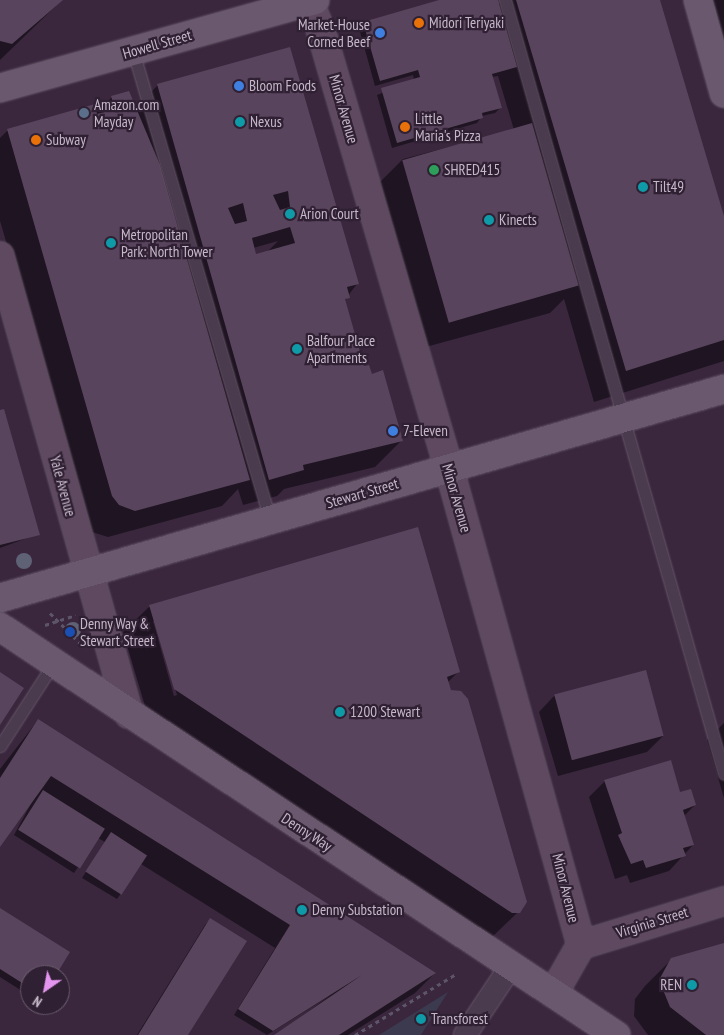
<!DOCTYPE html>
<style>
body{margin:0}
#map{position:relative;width:724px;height:1035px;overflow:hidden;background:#3a273e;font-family:"PT Sans Narrow",sans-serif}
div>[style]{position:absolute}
.green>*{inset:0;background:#3c3a4f}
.shadow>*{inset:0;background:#0007}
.building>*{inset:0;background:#59445d;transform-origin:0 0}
.path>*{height:3px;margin-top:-1.5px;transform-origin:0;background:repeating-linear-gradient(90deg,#5d5569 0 4px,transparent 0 8px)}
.roads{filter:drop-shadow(0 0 1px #665669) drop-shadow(0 0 1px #665669)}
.lane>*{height:11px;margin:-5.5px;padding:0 5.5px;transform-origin:5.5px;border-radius:5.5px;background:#4b3b4e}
.street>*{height:22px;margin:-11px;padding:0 11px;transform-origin:11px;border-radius:11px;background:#4b3b4e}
.secondary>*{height:28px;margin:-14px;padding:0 14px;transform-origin:14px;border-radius:14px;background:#5e4961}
.primary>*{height:28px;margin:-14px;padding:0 14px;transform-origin:14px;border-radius:14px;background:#6a596e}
.trees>*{width:16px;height:16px;margin:-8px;border-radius:50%;background:#5f6175}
.dots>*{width:14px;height:14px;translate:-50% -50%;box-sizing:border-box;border:2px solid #302033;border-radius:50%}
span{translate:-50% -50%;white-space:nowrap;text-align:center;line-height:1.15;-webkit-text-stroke:4.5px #302033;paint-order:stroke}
.poi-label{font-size:15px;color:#c6b7c9}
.left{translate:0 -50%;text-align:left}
.right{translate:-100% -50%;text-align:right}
.street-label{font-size:15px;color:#c6b7c9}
.north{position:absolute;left:20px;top:965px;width:50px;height:50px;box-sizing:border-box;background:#302033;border:1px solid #6c5c6f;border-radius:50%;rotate:213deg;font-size:14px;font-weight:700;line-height:20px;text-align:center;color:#c6b7c9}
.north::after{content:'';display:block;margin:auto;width:18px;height:22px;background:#e395f0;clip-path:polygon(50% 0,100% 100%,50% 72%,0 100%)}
</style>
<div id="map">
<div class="green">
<div style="clip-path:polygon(448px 992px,421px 1035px,379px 1035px)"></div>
</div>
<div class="shadow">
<div style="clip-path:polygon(0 0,62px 0,0 60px)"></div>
<div style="clip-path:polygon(443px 0,497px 0,498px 4px,502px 0,659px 0,724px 220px,724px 361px,594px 402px,564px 299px,550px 313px,422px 348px,376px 186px,403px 159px,514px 130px,498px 76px,492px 77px,501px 107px,495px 113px,482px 116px,477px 123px,392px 148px,377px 95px,414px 80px,413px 75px,375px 86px,359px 28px)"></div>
<div style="clip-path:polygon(700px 0,724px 0,724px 87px)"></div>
<div style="clip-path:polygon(evenodd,289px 48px,357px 284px,344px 301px,363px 367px,402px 440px,375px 467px,284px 489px,277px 496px,243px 505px,238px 489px,222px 506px,108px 537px,92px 532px,0 221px,0 138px,8px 130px,96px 113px,112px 97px,135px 108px,158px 85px,289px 48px,278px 241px,266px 253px,255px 256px,253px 248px,278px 241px)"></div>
<div style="clip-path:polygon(0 411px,38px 534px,0 548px)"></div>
<div style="clip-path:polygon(evenodd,150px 606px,459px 671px,447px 683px,517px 913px,490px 939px,148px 716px,123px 632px,150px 606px,153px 621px,155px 621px,177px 695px,174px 696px,153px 621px)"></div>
<div style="clip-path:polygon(554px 696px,663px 736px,647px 752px,558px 776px,539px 712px)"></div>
<div style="clip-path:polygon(38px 720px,434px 974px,415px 993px,348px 1035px,276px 1035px,331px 995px,267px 1035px,234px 1015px,275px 948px,141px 864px,117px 899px,82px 878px,105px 842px,98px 838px,74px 873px,14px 835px,34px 798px,0 845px,0 769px)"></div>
<div style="clip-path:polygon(724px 723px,724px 798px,707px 740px)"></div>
<div style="clip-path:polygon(605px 781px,679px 793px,695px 805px,684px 816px,693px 845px,669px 871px,630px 883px,627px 875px,615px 879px,589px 797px)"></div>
<div style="clip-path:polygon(0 910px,54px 975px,30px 975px,30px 996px,0 977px)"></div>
<div style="clip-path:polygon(210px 920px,187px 1035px,137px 1035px,205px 925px)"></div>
<div style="clip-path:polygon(724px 944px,724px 1035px,648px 1035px,634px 1016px,635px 999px,645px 986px,672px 959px)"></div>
</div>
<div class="building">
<div style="clip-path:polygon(0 0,63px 0,12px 44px,0 41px)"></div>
<div style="clip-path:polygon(439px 0,498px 0,517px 67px,492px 74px,502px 108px,482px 113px,483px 118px,397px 143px,381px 88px,420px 77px,418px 70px,380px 81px,363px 22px)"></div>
<div style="clip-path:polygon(516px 0,660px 0,724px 216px,724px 340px,626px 371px)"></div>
<div style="clip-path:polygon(evenodd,290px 47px,359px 284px,347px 287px,350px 298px,345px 299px,364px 366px,369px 365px,372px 374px,383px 370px,403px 441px,303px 465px,304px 470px,269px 480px,157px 84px,290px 47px,288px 191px,290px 207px,280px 210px,273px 195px,288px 191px,290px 47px,243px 203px,247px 221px,235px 224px,228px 208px,243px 203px,290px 47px,290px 227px,295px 243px,256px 254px,252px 238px,290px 227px)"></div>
<div style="clip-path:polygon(129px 91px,160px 165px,250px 480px,135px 511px,119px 505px,112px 496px,7px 129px,95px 104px,97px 114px,115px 109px,111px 96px)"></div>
<div style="left:532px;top:123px;width:169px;height:135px;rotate:74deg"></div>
<div style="clip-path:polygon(4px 409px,40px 535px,0 545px,0 410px)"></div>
<div style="clip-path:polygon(418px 527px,460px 672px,447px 677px,451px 690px,461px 691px,468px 699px,527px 902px,520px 913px,512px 913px,174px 689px,149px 605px)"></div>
<div style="left:646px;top:670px;width:68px;height:95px;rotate:75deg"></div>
<div style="clip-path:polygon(0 672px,24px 688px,0 725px)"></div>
<div style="clip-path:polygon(38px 719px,436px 973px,339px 1035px,274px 1035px,362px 975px,273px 1031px,238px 1009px,290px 925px,51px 776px,0 847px,0 778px)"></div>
<div style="clip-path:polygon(671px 760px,680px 792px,691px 789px,696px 805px,683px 810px,694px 845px,683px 848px,686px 856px,646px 868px,643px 860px,631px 864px,618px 835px,622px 833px,604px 780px)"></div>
<div style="left:43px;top:790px;width:73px;height:47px;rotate:32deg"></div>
<div style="left:111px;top:832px;width:43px;height:47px;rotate:33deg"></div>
<div style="clip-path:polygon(0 908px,70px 952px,56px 975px,30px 975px,30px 988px,0 969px)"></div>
<div style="clip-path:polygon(210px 918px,247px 941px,188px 1035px,138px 1035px)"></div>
<div style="clip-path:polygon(724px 943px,724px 1035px,706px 1035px,670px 1007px,659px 980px,671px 958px)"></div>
</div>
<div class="path">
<div style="left:50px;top:613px;width:44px;rotate:45deg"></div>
<div style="left:45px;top:625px;width:32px;rotate:-18deg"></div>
<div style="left:355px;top:1035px;width:118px;rotate:-31.1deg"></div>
</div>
<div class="roads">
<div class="lane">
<div style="left:505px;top:0;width:804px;rotate:74.2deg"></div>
<div style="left:133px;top:51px;width:489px;rotate:73.7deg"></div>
<div style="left:0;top:746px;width:98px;rotate:-57.1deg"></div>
</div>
<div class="street">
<div style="left:465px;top:1035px;width:83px;rotate:-56.3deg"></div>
</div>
<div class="secondary">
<div style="left:308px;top:0;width:34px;rotate:67deg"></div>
<div style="left:321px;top:31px;width:455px;rotate:73.7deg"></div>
<div style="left:449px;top:468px;width:495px;rotate:74.5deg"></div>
<div style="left:581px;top:945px;width:56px;rotate:119.7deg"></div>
<div style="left:0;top:256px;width:476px;rotate:74.3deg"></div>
<div style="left:581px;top:945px;width:150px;rotate:-17.1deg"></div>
</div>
<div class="primary">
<div style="left:698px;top:0;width:97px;rotate:74.4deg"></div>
<div style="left:0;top:88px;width:327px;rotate:-15.6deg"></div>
<div style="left:0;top:598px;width:754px;rotate:-16.1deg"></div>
<div style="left:0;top:627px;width:739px;rotate:33.52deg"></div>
</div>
</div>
<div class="trees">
<div style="left:24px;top:561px"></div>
<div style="left:73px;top:630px"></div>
</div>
<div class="dots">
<div style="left:419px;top:23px;background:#e8710a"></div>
<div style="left:380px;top:33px;background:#3f7fe0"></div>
<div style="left:239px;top:86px;background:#3f7fe0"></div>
<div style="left:84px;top:113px;background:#5c6f8a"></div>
<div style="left:240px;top:122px;background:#0f9aa8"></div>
<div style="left:405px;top:127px;background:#e8710a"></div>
<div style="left:36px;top:140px;background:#e8710a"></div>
<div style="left:434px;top:170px;background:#2e9e5b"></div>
<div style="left:643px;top:187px;background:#0f9aa8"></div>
<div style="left:290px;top:214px;background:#0f9aa8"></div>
<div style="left:489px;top:220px;background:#0f9aa8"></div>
<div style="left:111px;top:243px;background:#0f9aa8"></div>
<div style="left:297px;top:349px;background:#0f9aa8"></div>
<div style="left:393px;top:431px;background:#3f7fe0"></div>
<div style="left:70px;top:632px;background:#1a4fb4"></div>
<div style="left:340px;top:712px;background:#0f9aa8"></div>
<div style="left:302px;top:910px;background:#0f9aa8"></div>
<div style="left:692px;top:985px;background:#0f9aa8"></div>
<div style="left:421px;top:1019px;background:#0f9aa8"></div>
</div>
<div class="poi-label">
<span class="left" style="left:429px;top:23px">Midori Teriyaki</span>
<span class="right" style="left:370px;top:33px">Market-House<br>Corned Beef</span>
<span class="left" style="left:249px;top:86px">Bloom Foods</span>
<span class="left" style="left:94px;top:113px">Amazon.com<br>Mayday</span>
<span class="left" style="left:415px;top:127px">Little<br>Maria's Pizza</span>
<span class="left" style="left:250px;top:122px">Nexus</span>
<span class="left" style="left:46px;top:140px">Subway</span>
<span class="left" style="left:444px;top:170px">SHRED415</span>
<span class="left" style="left:653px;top:187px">Tilt49</span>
<span class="left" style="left:300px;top:214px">Arion Court</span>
<span class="left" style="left:499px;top:220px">Kinects</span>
<span class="left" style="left:121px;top:243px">Metropolitan<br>Park: North Tower</span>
<span class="left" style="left:307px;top:349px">Balfour Place<br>Apartments</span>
<span class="left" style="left:403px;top:431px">7-Eleven</span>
<span class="left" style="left:80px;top:632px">Denny Way &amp;<br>Stewart Street</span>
<span class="left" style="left:350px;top:712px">1200 Stewart</span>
<span class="left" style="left:312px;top:910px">Denny Substation</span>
<span class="right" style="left:682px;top:985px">REN</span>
<span class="left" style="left:431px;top:1019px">Transforest</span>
</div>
<div class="street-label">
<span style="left:157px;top:44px;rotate:-16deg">Howell Street</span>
<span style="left:344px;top:109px;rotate:74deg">Minor Avenue</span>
<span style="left:63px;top:486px;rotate:75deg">Yale Avenue</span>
<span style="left:362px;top:493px;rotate:-16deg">Stewart Street</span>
<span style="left:457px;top:498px;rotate:74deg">Minor Avenue</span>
<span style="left:307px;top:832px;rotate:33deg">Denny Way</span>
<span style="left:566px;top:888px;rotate:76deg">Minor Avenue</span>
<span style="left:652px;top:922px;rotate:-17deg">Virginia Street</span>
</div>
<div class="north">N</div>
</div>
